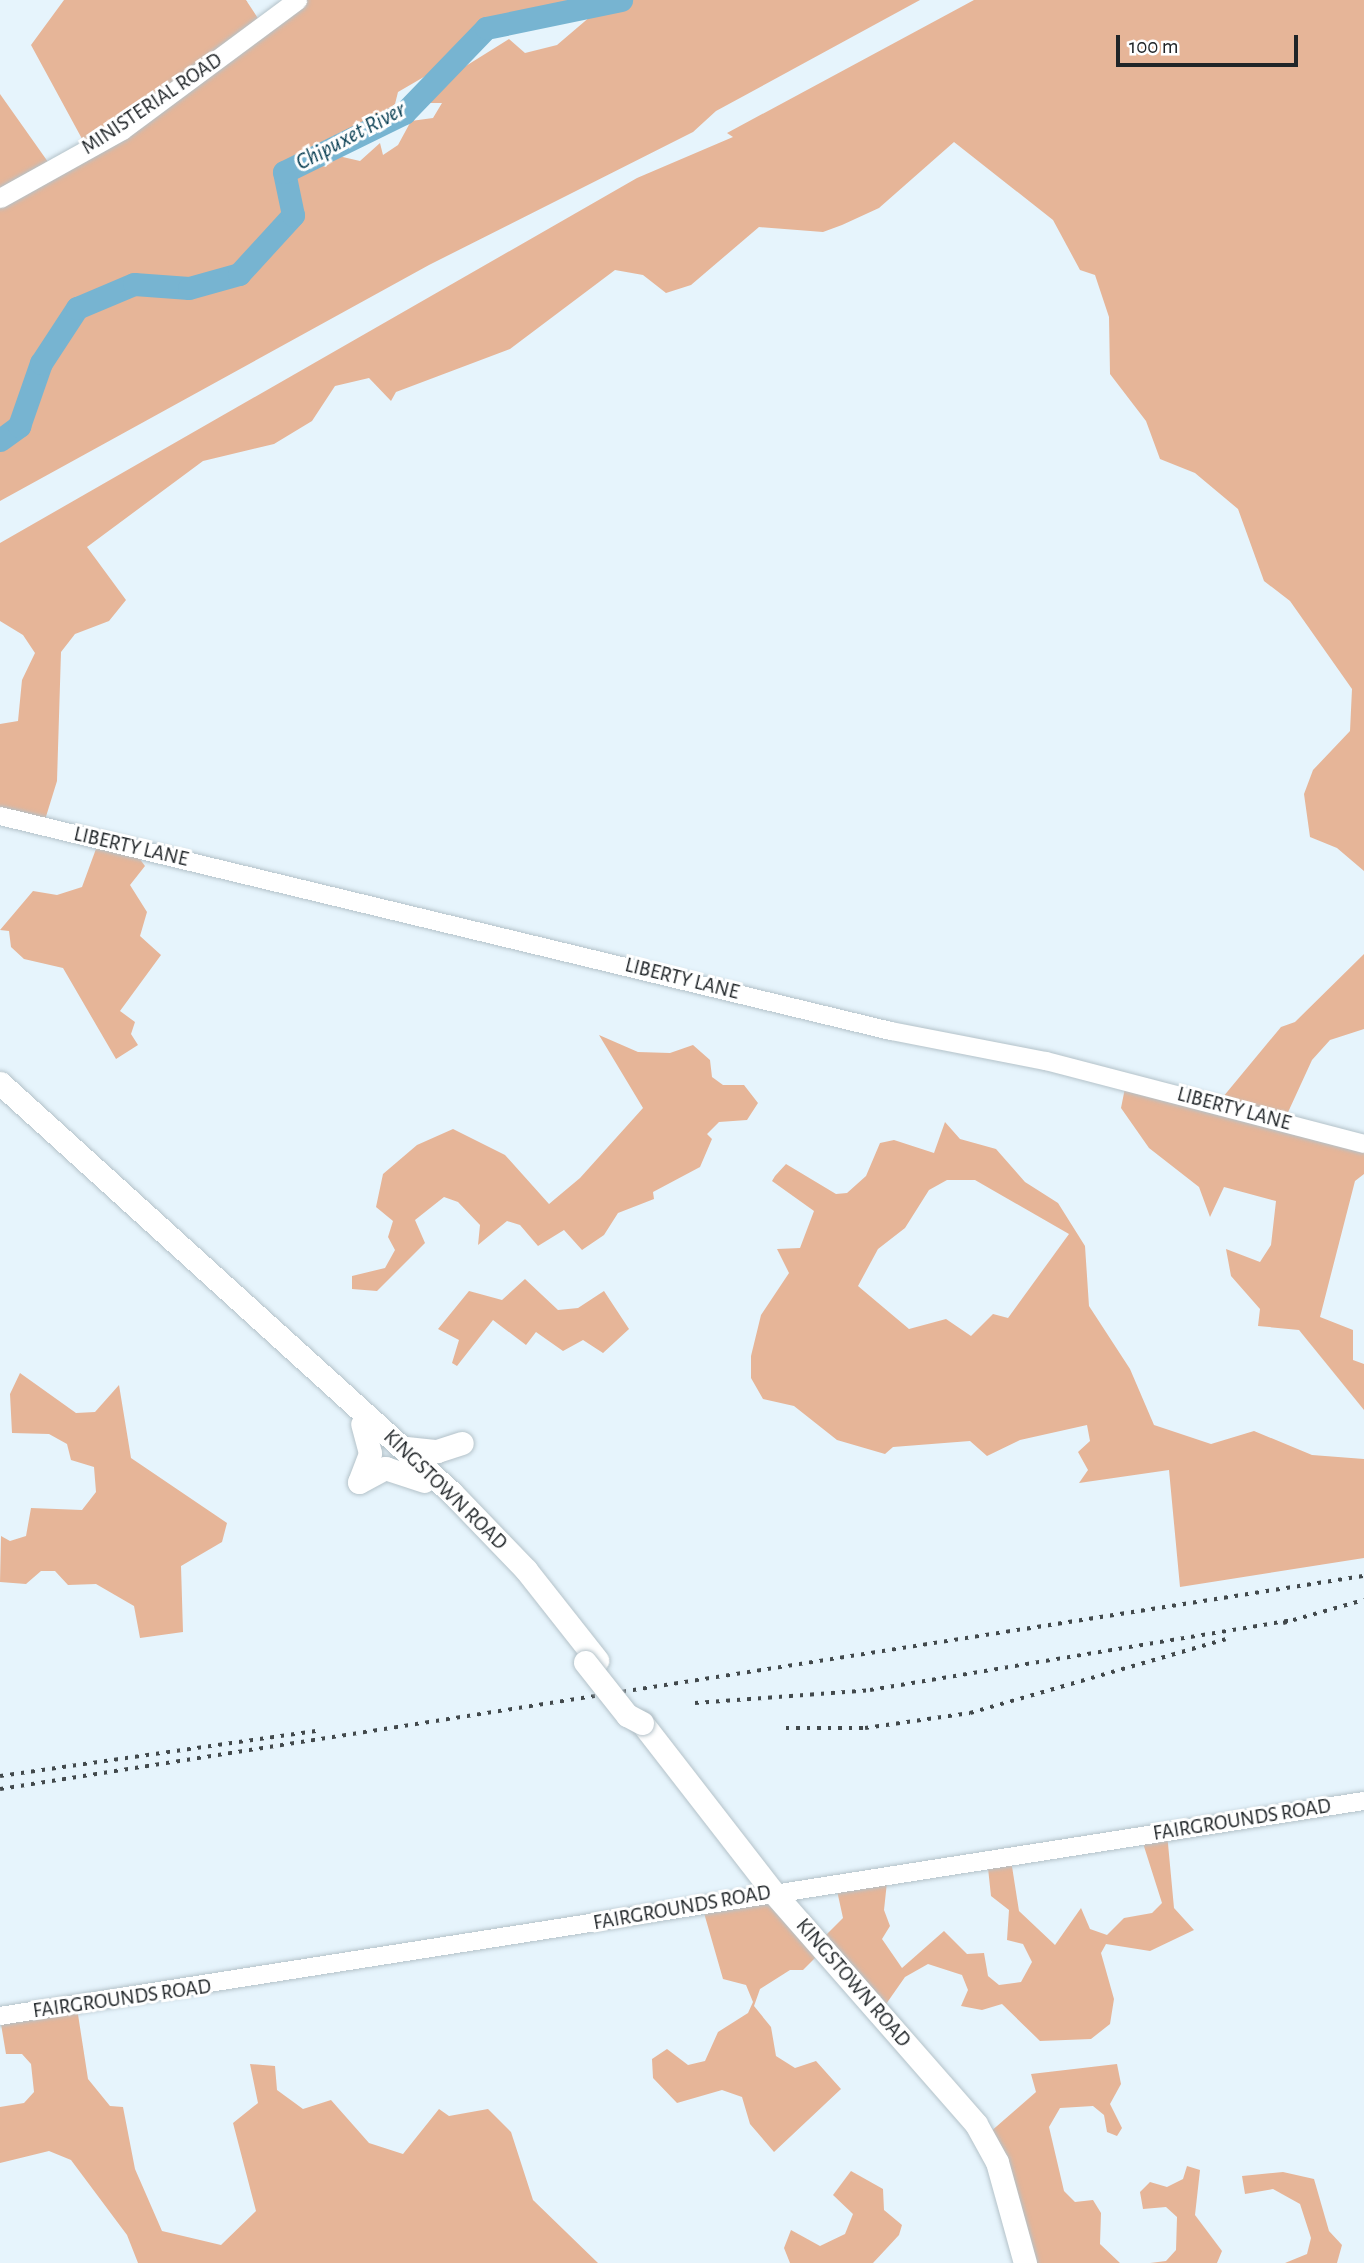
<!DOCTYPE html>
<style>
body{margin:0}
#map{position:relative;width:1364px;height:2263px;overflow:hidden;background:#e6f4fc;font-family:"Alegreya Sans",sans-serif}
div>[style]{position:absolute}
.green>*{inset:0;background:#e6b598}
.river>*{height:23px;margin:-11.5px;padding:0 11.5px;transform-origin:11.5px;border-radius:11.5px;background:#77b4d1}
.roads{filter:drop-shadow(0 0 2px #b4c2c9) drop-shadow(0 0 2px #b4c2c9)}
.tertiary>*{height:18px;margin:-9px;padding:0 9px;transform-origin:9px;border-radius:9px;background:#fff}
.secondary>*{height:19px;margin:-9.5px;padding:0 9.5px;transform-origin:9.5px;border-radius:9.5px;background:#fff}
.primary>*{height:23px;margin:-11.5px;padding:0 11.5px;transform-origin:11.5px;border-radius:11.5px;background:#fff}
.rail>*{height:3.5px;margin-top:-1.75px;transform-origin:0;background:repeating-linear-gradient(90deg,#42494c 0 3.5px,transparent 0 10.5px)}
.bridges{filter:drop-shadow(0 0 2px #b4c2c9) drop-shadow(0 0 2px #b4c2c9)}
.primary-bridge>*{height:23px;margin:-11.5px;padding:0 11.5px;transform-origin:11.5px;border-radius:11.5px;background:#fff}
span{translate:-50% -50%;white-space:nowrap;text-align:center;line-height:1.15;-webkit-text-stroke:6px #fff;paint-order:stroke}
.street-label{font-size:21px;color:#202528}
.water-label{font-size:23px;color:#083e52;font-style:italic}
.scale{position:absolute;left:1116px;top:35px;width:182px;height:32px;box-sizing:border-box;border:4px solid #202528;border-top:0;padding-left:9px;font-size:21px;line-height:24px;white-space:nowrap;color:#202528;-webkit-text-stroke:5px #fff;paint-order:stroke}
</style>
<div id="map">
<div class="green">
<div style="clip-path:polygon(evenodd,64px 0,246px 0,263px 26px,292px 0,920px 0,716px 111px,693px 132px,429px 265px,0 501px,0 94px,53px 169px,87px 148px,31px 45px,64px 0,589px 4px,598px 10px,557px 45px,525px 53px,509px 39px,437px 84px,424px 103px,442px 103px,433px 118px,411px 121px,398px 145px,383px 155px,380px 143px,360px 161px,334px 155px,326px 167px,300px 159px,374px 121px,395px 104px,398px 92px,503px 31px,589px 4px)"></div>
<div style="clip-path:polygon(974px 0,1364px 0,1364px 871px,1337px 848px,1310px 837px,1304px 794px,1313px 770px,1350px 731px,1352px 689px,1290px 601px,1264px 581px,1238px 509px,1195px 473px,1160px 459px,1146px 421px,1110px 374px,1109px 317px,1095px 275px,1080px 270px,1053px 220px,954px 142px,879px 208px,842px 225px,823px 232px,759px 227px,691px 285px,666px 293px,643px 275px,615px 270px,510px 349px,396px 392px,391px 401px,369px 378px,335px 386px,312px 421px,274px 444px,203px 461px,87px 547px,126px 600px,109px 621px,75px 634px,61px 652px,57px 781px,44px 823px,0 812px,0 724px,18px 721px,22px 680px,35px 653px,23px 635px,0 621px,0 543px,637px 178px,733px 137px,727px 133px)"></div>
<div style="clip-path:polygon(100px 838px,130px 846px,145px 866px,130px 885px,147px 912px,140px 936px,161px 955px,120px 1011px,135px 1022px,131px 1034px,138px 1045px,116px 1059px,63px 968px,24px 959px,11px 947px,9px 931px,0 930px,33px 891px,57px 895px,82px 887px)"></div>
<div style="clip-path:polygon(1364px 954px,1364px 1029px,1330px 1040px,1312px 1060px,1284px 1121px,1364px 1145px,1364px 1174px,1355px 1181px,1320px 1317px,1353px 1330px,1353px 1360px,1364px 1364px,1364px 1410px,1299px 1330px,1258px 1326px,1260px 1309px,1231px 1276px,1226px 1249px,1260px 1262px,1271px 1245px,1276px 1201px,1224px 1187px,1210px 1217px,1199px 1187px,1149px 1148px,1121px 1108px,1126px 1083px,1218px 1103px,1281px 1027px,1295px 1022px)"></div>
<div style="clip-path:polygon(599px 1035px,638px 1052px,670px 1053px,693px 1045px,710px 1060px,712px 1077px,723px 1085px,744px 1085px,758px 1103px,747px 1120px,719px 1122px,707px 1134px,712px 1139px,700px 1167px,653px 1192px,654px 1199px,618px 1213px,604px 1235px,582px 1250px,564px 1230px,538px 1246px,520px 1225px,507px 1221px,478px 1245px,480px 1225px,458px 1202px,444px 1197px,415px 1220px,425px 1243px,377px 1291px,352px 1289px,352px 1276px,385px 1268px,395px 1250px,388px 1237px,393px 1221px,376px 1207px,383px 1174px,417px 1145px,453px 1129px,505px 1155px,549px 1204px,580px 1178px,643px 1108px)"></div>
<div style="clip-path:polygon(evenodd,945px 1122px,960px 1139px,996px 1149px,1025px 1182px,1058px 1203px,1085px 1246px,1089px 1306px,1130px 1369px,1154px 1425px,1211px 1444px,1254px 1431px,1312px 1455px,1364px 1459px,1364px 1558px,1180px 1587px,1169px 1470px,1079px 1483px,1088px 1470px,1078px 1452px,1090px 1441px,1087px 1425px,1020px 1440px,987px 1456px,970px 1441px,893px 1447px,885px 1454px,837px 1440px,794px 1406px,763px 1399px,751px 1378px,751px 1356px,761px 1315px,789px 1273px,777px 1249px,800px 1248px,814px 1211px,772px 1181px,775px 1176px,786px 1164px,836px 1194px,847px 1193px,866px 1176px,880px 1143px,894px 1140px,934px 1153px,945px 1122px,947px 1180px,975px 1180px,1069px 1234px,1008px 1318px,993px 1314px,971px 1336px,946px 1319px,909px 1329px,858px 1286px,878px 1249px,905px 1228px,929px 1190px,947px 1180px)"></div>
<div style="clip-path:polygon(525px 1279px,558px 1310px,578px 1308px,604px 1291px,629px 1329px,603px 1353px,583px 1340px,563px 1351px,536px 1332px,526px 1345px,493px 1320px,457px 1366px,452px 1363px,459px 1340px,438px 1329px,469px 1291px,502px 1300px)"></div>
<div style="clip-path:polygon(20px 1373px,76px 1413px,95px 1412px,119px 1385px,131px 1458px,227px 1523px,222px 1542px,181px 1566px,183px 1632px,140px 1638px,134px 1606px,96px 1584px,68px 1585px,55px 1571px,41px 1571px,26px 1584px,0 1582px,1px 1536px,10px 1541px,26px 1536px,31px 1508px,82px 1510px,96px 1492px,94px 1467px,71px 1460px,67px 1444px,49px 1434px,12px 1433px,10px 1394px)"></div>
<div style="clip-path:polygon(1167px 1833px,1174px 1908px,1194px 1930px,1150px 1951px,1106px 1944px,1101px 1953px,1114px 1999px,1110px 2024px,1091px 2039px,1040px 2041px,1002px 2004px,982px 2010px,961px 2006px,968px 1990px,962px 1975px,928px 1964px,905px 1977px,884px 2007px,824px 1949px,803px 1970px,790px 1970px,760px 1989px,754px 2006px,771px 2027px,776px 2056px,795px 2068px,816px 2061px,841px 2089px,774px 2152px,750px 2124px,742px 2097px,722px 2090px,677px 2103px,653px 2078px,652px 2059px,667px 2049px,688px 2065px,705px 2061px,718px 2032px,748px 2013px,753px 2002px,746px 1985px,723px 1979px,702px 1906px,768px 1894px,819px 1942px,843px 1918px,836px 1886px,887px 1882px,884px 1910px,890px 1926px,882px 1939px,902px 1968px,944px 1931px,967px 1954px,984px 1953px,988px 1976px,999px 1985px,1021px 1982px,1032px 1962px,1023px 1944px,1007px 1940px,1009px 1910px,991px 1896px,988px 1868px,1011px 1860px,1019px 1911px,1055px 1945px,1081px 1908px,1090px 1929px,1107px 1935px,1124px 1918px,1152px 1913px,1162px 1903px,1141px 1837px)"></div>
<div style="clip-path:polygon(77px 2008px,88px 2079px,110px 2106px,123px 2107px,135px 2169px,162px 2231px,221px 2245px,256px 2211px,233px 2123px,258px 2103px,250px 2064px,275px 2066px,277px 2090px,303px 2109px,331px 2100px,369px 2143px,403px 2154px,439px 2109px,449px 2116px,488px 2109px,511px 2132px,533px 2200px,598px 2263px,138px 2263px,127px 2235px,71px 2160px,49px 2151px,0 2163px,0 2107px,24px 2103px,34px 2092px,31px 2064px,22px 2054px,6px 2054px,0 2018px)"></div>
<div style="clip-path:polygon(1117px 2064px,1121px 2084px,1110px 2104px,1122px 2128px,1117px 2136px,1107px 2132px,1104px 2115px,1093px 2106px,1060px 2108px,1049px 2127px,1064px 2191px,1075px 2202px,1093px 2200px,1101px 2213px,1100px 2244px,1120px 2263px,1030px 2263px,989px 2133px,1036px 2092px,1031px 2074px)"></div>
<div style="clip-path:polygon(1187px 2166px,1200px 2170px,1195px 2215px,1222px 2251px,1217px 2263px,1150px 2263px,1166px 2261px,1176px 2250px,1177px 2217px,1166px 2207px,1143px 2209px,1140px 2192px,1150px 2182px,1167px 2187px,1183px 2179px)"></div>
<div style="clip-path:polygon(851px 2171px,883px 2189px,884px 2210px,902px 2225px,899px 2235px,873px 2263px,790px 2263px,784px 2248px,791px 2230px,820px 2246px,845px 2234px,853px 2214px,833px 2195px)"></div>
<div style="clip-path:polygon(1283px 2172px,1314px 2179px,1329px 2231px,1342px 2245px,1337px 2263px,1285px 2263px,1307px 2254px,1311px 2238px,1300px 2204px,1273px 2189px,1245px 2194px,1242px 2176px)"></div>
</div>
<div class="river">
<div style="left:0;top:440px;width:24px;rotate:-36deg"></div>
<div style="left:19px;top:426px;width:67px;rotate:-70.8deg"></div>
<div style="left:41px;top:363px;width:66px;rotate:-56.8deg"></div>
<div style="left:77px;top:308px;width:62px;rotate:-22.8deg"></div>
<div style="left:134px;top:284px;width:55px;rotate:4.2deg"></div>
<div style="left:189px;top:288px;width:52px;rotate:-15.6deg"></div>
<div style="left:239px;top:274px;width:80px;rotate:-47.5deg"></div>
<div style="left:293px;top:215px;width:44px;rotate:-101.8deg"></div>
<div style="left:284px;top:172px;width:134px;rotate:-26.2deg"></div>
<div style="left:404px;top:113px;width:118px;rotate:-46deg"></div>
<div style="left:486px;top:28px;width:138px;rotate:-11.7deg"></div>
</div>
<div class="roads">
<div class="tertiary">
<div style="left:0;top:816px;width:917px;rotate:13.57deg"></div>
<div style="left:891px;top:1031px;width:158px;rotate:11deg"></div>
<div style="left:1046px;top:1061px;width:329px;rotate:14.6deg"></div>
<div style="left:0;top:2016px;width:1381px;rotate:-8.96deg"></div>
</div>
<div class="secondary">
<div style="left:0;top:198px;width:140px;rotate:-29.1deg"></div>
<div style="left:122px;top:130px;width:218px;rotate:-36.6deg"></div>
</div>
<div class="primary">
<div style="left:0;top:1083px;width:610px;rotate:42.21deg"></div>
<div style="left:452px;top:1493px;width:107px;rotate:46.1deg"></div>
<div style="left:526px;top:1570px;width:115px;rotate:51.7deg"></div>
<div style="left:406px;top:1448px;width:31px;rotate:6deg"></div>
<div style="left:437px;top:1451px;width:26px;rotate:-18deg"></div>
<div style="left:359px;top:1482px;width:30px;rotate:-28deg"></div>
<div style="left:385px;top:1468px;width:41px;rotate:18.4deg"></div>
<div style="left:359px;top:1482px;width:31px;rotate:-69deg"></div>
<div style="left:370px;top:1453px;width:30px;rotate:-105deg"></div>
<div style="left:642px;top:1723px;width:214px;rotate:52.2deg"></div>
<div style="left:773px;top:1892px;width:308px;rotate:48.8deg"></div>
<div style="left:976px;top:2124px;width:43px;rotate:61.1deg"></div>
<div style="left:997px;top:2162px;width:105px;rotate:74.5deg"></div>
</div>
</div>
<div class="rail">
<div style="left:1283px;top:1623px;width:84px;rotate:-15.9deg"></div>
<div style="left:695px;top:1703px;width:175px;rotate:-4.2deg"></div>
<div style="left:870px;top:1690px;width:428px;rotate:-9.4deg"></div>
<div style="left:786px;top:1728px;width:79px"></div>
<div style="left:865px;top:1728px;width:106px;rotate:-8.1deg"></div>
<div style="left:970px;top:1713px;width:266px;rotate:-16.1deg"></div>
<div style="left:0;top:1776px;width:319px;rotate:-8.1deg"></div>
<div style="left:0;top:1789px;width:1381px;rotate:-8.88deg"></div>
</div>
<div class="bridges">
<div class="primary-bridge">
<div style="left:585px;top:1662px;width:68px;rotate:51.6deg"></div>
<div style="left:627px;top:1715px;width:17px;rotate:28deg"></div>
</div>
</div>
<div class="street-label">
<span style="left:152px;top:104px;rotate:-34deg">MINISTERIAL ROAD</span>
<span style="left:131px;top:847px;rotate:13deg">LIBERTY LANE</span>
<span style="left:682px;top:979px;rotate:14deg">LIBERTY LANE</span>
<span style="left:1234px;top:1109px;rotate:15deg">LIBERTY LANE</span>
<span style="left:445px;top:1490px;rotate:44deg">KINGSTOWN ROAD</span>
<span style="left:1242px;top:1820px;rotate:-9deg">FAIRGROUNDS ROAD</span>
<span style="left:682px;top:1908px;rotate:-10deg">FAIRGROUNDS ROAD</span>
<span style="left:853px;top:1983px;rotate:49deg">KINGSTOWN ROAD</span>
<span style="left:122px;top:1999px;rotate:-8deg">FAIRGROUNDS ROAD</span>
</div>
<div class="water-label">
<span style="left:351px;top:137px;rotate:-28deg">Chipuxet River</span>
</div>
<div class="scale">100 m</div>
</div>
